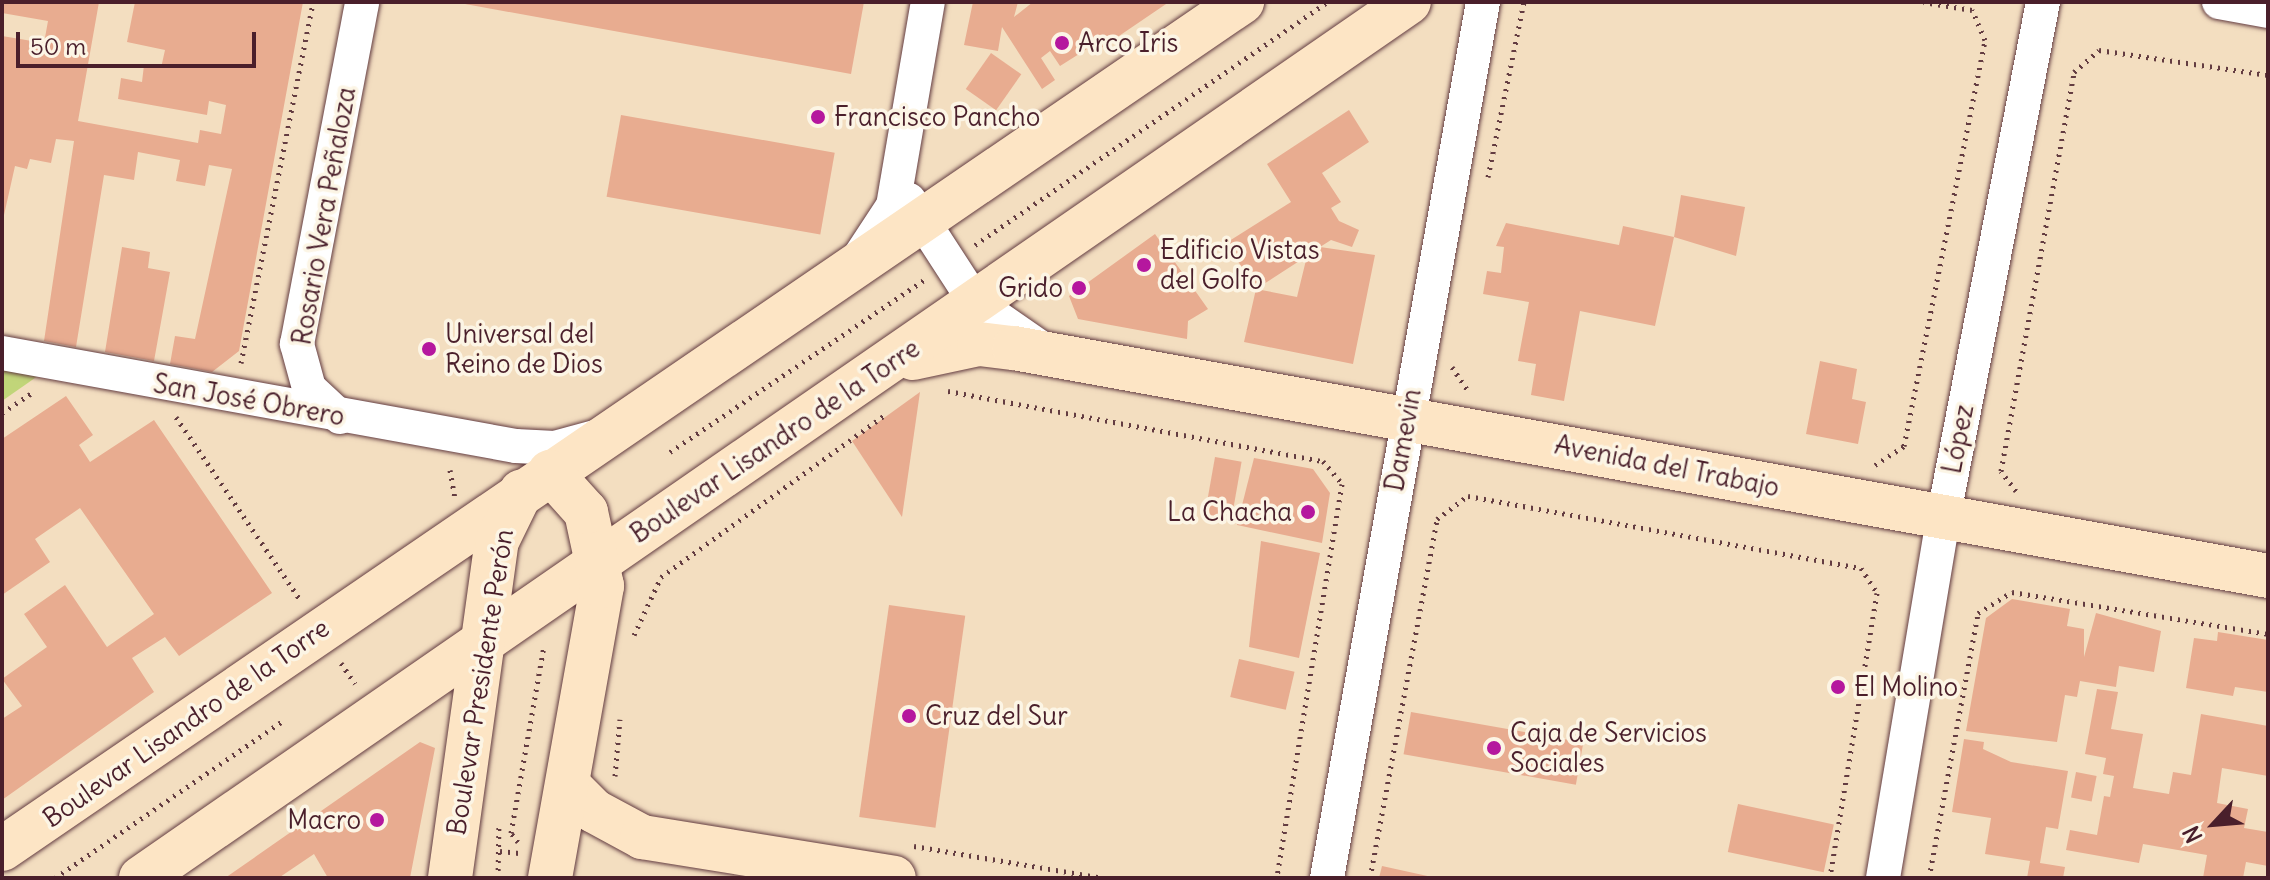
<!DOCTYPE html>
<meta charset="utf-8">
<style>
body{margin:0}
#map{position:relative;width:2270px;height:880px;overflow:hidden;background:#f3dec0;font-family:Delius,sans-serif}
div>[style]{position:absolute}
.green>*{inset:0;background:#c1d579}
.building>*{inset:0;background:#e8ac90;transform-origin:0 0}
.path>*{height:5px;margin-top:-2.5px;transform-origin:0;background:repeating-linear-gradient(90deg,#633c41 0 2px,transparent 0 8px)}
.roads{filter:drop-shadow(0 0 2px #633c41) drop-shadow(0 0 2px #633c41)}
.street>*{height:34px;margin:-17px;padding:0 17px;transform-origin:17px;border-radius:17px;background:#fff}
.secondary>*{height:44px;margin:-22px;padding:0 22px;transform-origin:22px;border-radius:22px;background:#fde5c5}
.dots>*{width:22px;height:22px;translate:-50% -50%;box-sizing:border-box;border:4px solid #fcf5e5;border-radius:50%}
span{translate:-50% -50%;white-space:nowrap;text-align:center;line-height:1.15;-webkit-text-stroke:7px #fcf5e5;paint-order:stroke}
.poi-label{font-size:26px;color:#4a1f2b}
.left{translate:0 -50%;text-align:left}
.right{translate:-100% -50%;text-align:right}
.street-label{font-size:26px;color:#4a1f2b}
.frame{position:absolute;inset:0;border:4px solid #4a1f2b;pointer-events:none}
.north{position:absolute;left:2174px;top:784px;width:80px;height:80px;-webkit-text-stroke:6px #fcf5e5;paint-order:stroke;rotate:244deg;font-size:22px;font-weight:700;line-height:32px;text-align:center;color:#4a1f2b}
.north::after{content:'';display:block;margin:auto;width:28px;height:36px;background:#4a1f2b;clip-path:polygon(50% 0,100% 100%,50% 72%,0 100%)}
.scale{position:absolute;left:16px;top:32px;width:240px;height:36px;box-sizing:border-box;border:4px solid #4a1f2b;border-top:0;padding-left:10px;font-size:24px;line-height:28px;white-space:nowrap;color:#4a1f2b;-webkit-text-stroke:6px #fcf5e5;paint-order:stroke}
</style>
<div id="map">
<div class="green">
<div style="clip-path:polygon(2px 353px,55px 364px,2px 401px)"></div>
</div>
<div class="building">
<div style="clip-path:polygon(2px 2px,99px 2px,78px 121px,198px 143px,200px 130px,221px 134px,226px 105px,209px 101px,207px 115px,118px 99px,121px 78px,142px 82px,144px 65px,161px 68px,165px 50px,127px 42px,135px 2px,303px 2px,239px 351px,212px 372px,170px 364px,175px 336px,195px 339px,232px 169px,209px 165px,205px 186px,176px 181px,180px 160px,138px 152px,134px 180px,104px 175px,76px 347px,44px 341px,74px 141px,56px 139px,51px 163px,30px 159px,27px 169px,15px 166px,2px 224px,2px 36px,44px 43px,48px 21px,2px 13px)"></div>
<div style="clip-path:polygon(646px 2px,864px 2px,851px 74px,465px 4px)"></div>
<div style="clip-path:polygon(973px 2px,1018px 2px,1014px 17px,1033px 2px,1169px 2px,1091px 55px,1087px 49px,1060px 66px,1050px 51px,1041px 58px,1055px 80px,1042px 89px,1002px 27px,998px 51px,964px 45px)"></div>
<div style="left:991px;top:53px;width:37px;height:44px;rotate:35deg"></div>
<div style="clip-path:polygon(evenodd,1349px 110px,1369px 142px,1322px 173px,1341px 202px,1331px 208px,1339px 221px,1359px 230px,1352px 247px,1331px 240px,1320px 247px,1375px 255px,1353px 364px,1244px 342px,1256px 289px,1226px 243px,1291px 202px,1267px 164px,1349px 110px,1307px 256px,1297px 297px,1256px 289px,1307px 256px)"></div>
<div style="left:621px;top:115px;width:217px;height:83px;rotate:10deg"></div>
<div style="clip-path:polygon(1681px 195px,1745px 207px,1736px 256px,1674px 237px)"></div>
<div style="clip-path:polygon(1506px 223px,1619px 245px,1623px 226px,1674px 237px,1655px 326px,1580px 311px,1564px 401px,1531px 395px,1536px 364px,1518px 361px,1529px 302px,1483px 294px,1487px 271px,1501px 273px,1504px 247px,1496px 246px)"></div>
<div style="clip-path:polygon(1155px 234px,1208px 309px,1188px 321px,1187px 339px,1078px 319px,1069px 296px)"></div>
<div style="clip-path:polygon(122px 247px,150px 252px,148px 268px,170px 272px,154px 361px,105px 352px)"></div>
<div style="clip-path:polygon(1820px 361px,1857px 369px,1852px 399px,1866px 402px,1858px 444px,1806px 434px)"></div>
<div style="clip-path:polygon(920px 392px,902px 517px,852px 441px)"></div>
<div style="clip-path:polygon(66px 396px,93px 435px,79px 445px,90px 462px,154px 420px,272px 593px,179px 656px,165px 637px,132px 658px,154px 692px,2px 800px,2px 719px,22px 706px,2px 679px,47px 647px,24px 614px,65px 585px,107px 647px,154px 614px,80px 508px,35px 539px,50px 562px,2px 595px,2px 439px)"></div>
<div style="left:1215px;top:457px;width:27px;height:60px;rotate:10deg"></div>
<div style="clip-path:polygon(1254px 458px,1313px 469px,1330px 493px,1322px 543px,1237px 525px)"></div>
<div style="clip-path:polygon(1261px 541px,1320px 553px,1299px 658px,1249px 647px)"></div>
<div style="clip-path:polygon(2012px 599px,2070px 609px,2067px 626px,2084px 629px,2084px 657px,2096px 613px,2161px 631px,2154px 672px,2119px 666px,2116px 687px,2080px 681px,2077px 697px,2065px 695px,2057px 742px,1966px 731px,1986px 618px)"></div>
<div style="left:889px;top:605px;width:77px;height:214px;rotate:8deg"></div>
<div style="clip-path:polygon(2218px 632px,2268px 640px,2268px 692px,2235px 687px,2233px 696px,2186px 688px,2194px 638px,2217px 641px)"></div>
<div style="left:1239px;top:659px;width:57px;height:39px;rotate:13deg"></div>
<div style="clip-path:polygon(2097px 689px,2118px 692px,2111px 729px,2143px 734px,2133px 788px,2169px 794px,2173px 772px,2191px 775px,2201px 714px,2268px 726px,2268px 776px,2222px 768px,2217px 803px,2248px 809px,2244px 828px,2268px 832px,2268px 866px,2246px 862px,2243px 878px,2203px 878px,2207px 855px,2143px 844px,2139px 863px,2066px 850px,2070px 830px,2097px 835px,2104px 796px,2110px 797px,2114px 776px,2103px 774px,2106px 758px,2085px 754px)"></div>
<div style="left:1411px;top:712px;width:175px;height:43px;rotate:10deg"></div>
<div style="clip-path:polygon(1964px 739px,1984px 742px,1983px 749px,2011px 762px,2068px 771px,2058px 829px,2046px 827px,2040px 863px,2065px 867px,2063px 878px,2027px 878px,2030px 861px,1985px 854px,1991px 818px,1952px 812px)"></div>
<div style="clip-path:polygon(420px 742px,435px 748px,410px 878px,328px 878px,314px 854px,280px 877px,225px 878px)"></div>
<div style="left:2076px;top:772px;width:21px;height:26px;rotate:11deg"></div>
<div style="left:1738px;top:804px;width:98px;height:49px;rotate:12deg"></div>
<div style="clip-path:polygon(1382px 866px,1432px 877px,1431px 878px,1379px 878px)"></div>
</div>
<div class="path">
<div style="left:1488px;top:177px;width:179px;rotate:-78.4deg"></div>
<div style="left:975px;top:245px;width:428px;rotate:-34.6deg"></div>
<div style="left:241px;top:363px;width:368px;rotate:-78.7deg"></div>
<div style="left:1452px;top:367px;width:30px;rotate:56deg"></div>
<div style="left:948px;top:391px;width:381px;rotate:10.6deg"></div>
<div style="left:1323px;top:461px;width:30px;rotate:50deg"></div>
<div style="left:1342px;top:484px;width:399px;rotate:99.4deg"></div>
<div style="left:2px;top:413px;width:37px;rotate:-34deg"></div>
<div style="left:176px;top:417px;width:222px;rotate:55.8deg"></div>
<div style="left:670px;top:452px;width:307px;rotate:-34.1deg"></div>
<div style="left:1875px;top:465px;width:35px;rotate:-33deg"></div>
<div style="left:1904px;top:446px;width:414px;rotate:-78.7deg"></div>
<div style="left:1985px;top:40px;width:33px;rotate:-113deg"></div>
<div style="left:1972px;top:10px;width:49px;rotate:-170.5deg"></div>
<div style="left:450px;top:470px;width:27px;rotate:80deg"></div>
<div style="left:2016px;top:491px;width:25px;rotate:-127deg"></div>
<div style="left:2001px;top:471px;width:406px;rotate:-79.6deg"></div>
<div style="left:2074px;top:72px;width:33px;rotate:-41deg"></div>
<div style="left:2099px;top:50px;width:171px;rotate:8.4deg"></div>
<div style="left:634px;top:635px;width:64px;rotate:-65deg"></div>
<div style="left:661px;top:577px;width:278px;rotate:-35.9deg"></div>
<div style="left:341px;top:663px;width:25px;rotate:56deg"></div>
<div style="left:615px;top:776px;width:57px;rotate:-85deg"></div>
<div style="left:518px;top:842px;width:11px;rotate:-128deg"></div>
<div style="left:511px;top:833px;width:191px;rotate:-80deg"></div>
<div style="left:914px;top:846px;width:192px;rotate:9.6deg"></div>
<div style="left:500px;top:851px;width:19px;rotate:6deg"></div>
<div style="left:55px;top:878px;width:275px;rotate:-34.6deg"></div>
<div style="left:498px;top:878px;width:55px;rotate:-89deg"></div>
<div style="left:1370px;top:878px;width:365px;rotate:-79.4deg"></div>
<div style="left:1437px;top:519px;width:39px;rotate:-37deg"></div>
<div style="left:1468px;top:496px;width:400px;rotate:10.4deg"></div>
<div style="left:1861px;top:568px;width:30px;rotate:57deg"></div>
<div style="left:1877px;top:593px;width:289px;rotate:99.4deg"></div>
<div style="left:1929px;top:878px;width:269px;rotate:-79.5deg"></div>
<div style="left:1978px;top:613px;width:40px;rotate:-32deg"></div>
<div style="left:2012px;top:592px;width:259px;rotate:9.3deg"></div>
</div>
<div class="roads">
<div class="street">
<div style="left:2219px;top:2px;width:50px;rotate:10.4deg"></div>
<div style="left:909px;top:200px;width:123px;rotate:57deg"></div>
<div style="left:976px;top:303px;width:79px;rotate:34.7deg"></div>
<div style="left:860px;top:256px;width:60px;rotate:-56.6deg"></div>
<div style="left:893px;top:206px;width:207px;rotate:-80.3deg"></div>
<div style="left:2px;top:353px;width:522px;rotate:10.26deg"></div>
<div style="left:516px;top:446px;width:39px;rotate:3deg"></div>
<div style="left:555px;top:448px;width:41px;rotate:-15.4deg"></div>
<div style="left:340px;top:417px;width:42px;rotate:-136.9deg"></div>
<div style="left:309px;top:388px;width:46px;rotate:-105.3deg"></div>
<div style="left:297px;top:344px;width:348px;rotate:-79.2deg"></div>
<div style="left:1327px;top:878px;width:890px;rotate:-79.9deg"></div>
<div style="left:1883px;top:878px;width:364px;rotate:-80.5deg"></div>
<div style="left:1943px;top:519px;width:527px;rotate:-79.05deg"></div>
</div>
<div class="secondary">
<div style="left:913px;top:358px;width:67px;rotate:-12deg"></div>
<div style="left:979px;top:344px;width:35px;rotate:7deg"></div>
<div style="left:1014px;top:348px;width:1275px;rotate:10.3deg"></div>
<div style="left:569px;top:786px;width:35px;rotate:45deg"></div>
<div style="left:594px;top:811px;width:55px;rotate:28.4deg"></div>
<div style="left:642px;top:837px;width:255px;rotate:9.2deg"></div>
<div style="left:2px;top:849px;width:1502px;rotate:-34.34deg"></div>
<div style="left:141px;top:878px;width:1541px;rotate:-34.64deg"></div>
<div style="left:450px;top:878px;width:340px;rotate:-82.1deg"></div>
<div style="left:497px;top:541px;width:55px;rotate:-63.9deg"></div>
<div style="left:550px;top:878px;width:297px;rotate:-79.9deg"></div>
<div style="left:602px;top:586px;width:76px;rotate:-102.2deg"></div>
<div style="left:586px;top:512px;width:54px;rotate:-132deg"></div>
</div>
</div>
<div class="dots">
<div style="left:1062px;top:43px;background:#b5179e"></div>
<div style="left:818px;top:117px;background:#b5179e"></div>
<div style="left:1144px;top:265px;background:#b5179e"></div>
<div style="left:1079px;top:288px;background:#b5179e"></div>
<div style="left:429px;top:349px;background:#b5179e"></div>
<div style="left:1308px;top:512px;background:#b5179e"></div>
<div style="left:1838px;top:687px;background:#b5179e"></div>
<div style="left:909px;top:716px;background:#b5179e"></div>
<div style="left:1494px;top:748px;background:#b5179e"></div>
<div style="left:377px;top:820px;background:#b5179e"></div>
</div>
<div class="poi-label">
<span class="left" style="left:1078px;top:43px">Arco Iris</span>
<span class="left" style="left:834px;top:117px">Francisco Pancho</span>
<span class="left" style="left:1160px;top:265px">Edificio Vistas<br>del Golfo</span>
<span class="right" style="left:1063px;top:288px">Grido</span>
<span class="left" style="left:445px;top:349px">Universal del<br>Reino de Dios</span>
<span class="right" style="left:1292px;top:512px">La Chacha</span>
<span class="left" style="left:1854px;top:687px">El Molino</span>
<span class="left" style="left:925px;top:716px">Cruz del Sur</span>
<span class="left" style="left:1510px;top:748px">Caja de Servicios<br>Sociales</span>
<span class="right" style="left:361px;top:820px">Macro</span>
</div>
<div class="street-label">
<span style="left:324px;top:216px;rotate:-80deg">Rosario Vera Peñaloza</span>
<span style="left:249px;top:400px;rotate:10deg">San José Obrero</span>
<span style="left:1958px;top:439px;rotate:-79deg">López</span>
<span style="left:1403px;top:440px;rotate:-80deg">Damevin</span>
<span style="left:775px;top:441px;rotate:-34deg">Boulevar Lisandro de la Torre</span>
<span style="left:1667px;top:466px;rotate:11deg">Avenida del Trabajo</span>
<span style="left:480px;top:682px;rotate:-81deg">Boulevar Presidente Perón</span>
<span style="left:186px;top:723px;rotate:-35deg">Boulevar Lisandro de la Torre</span>
</div>
<div class="frame"></div>
<div class="north">N</div>
<div class="scale">50 m</div>
</div>
